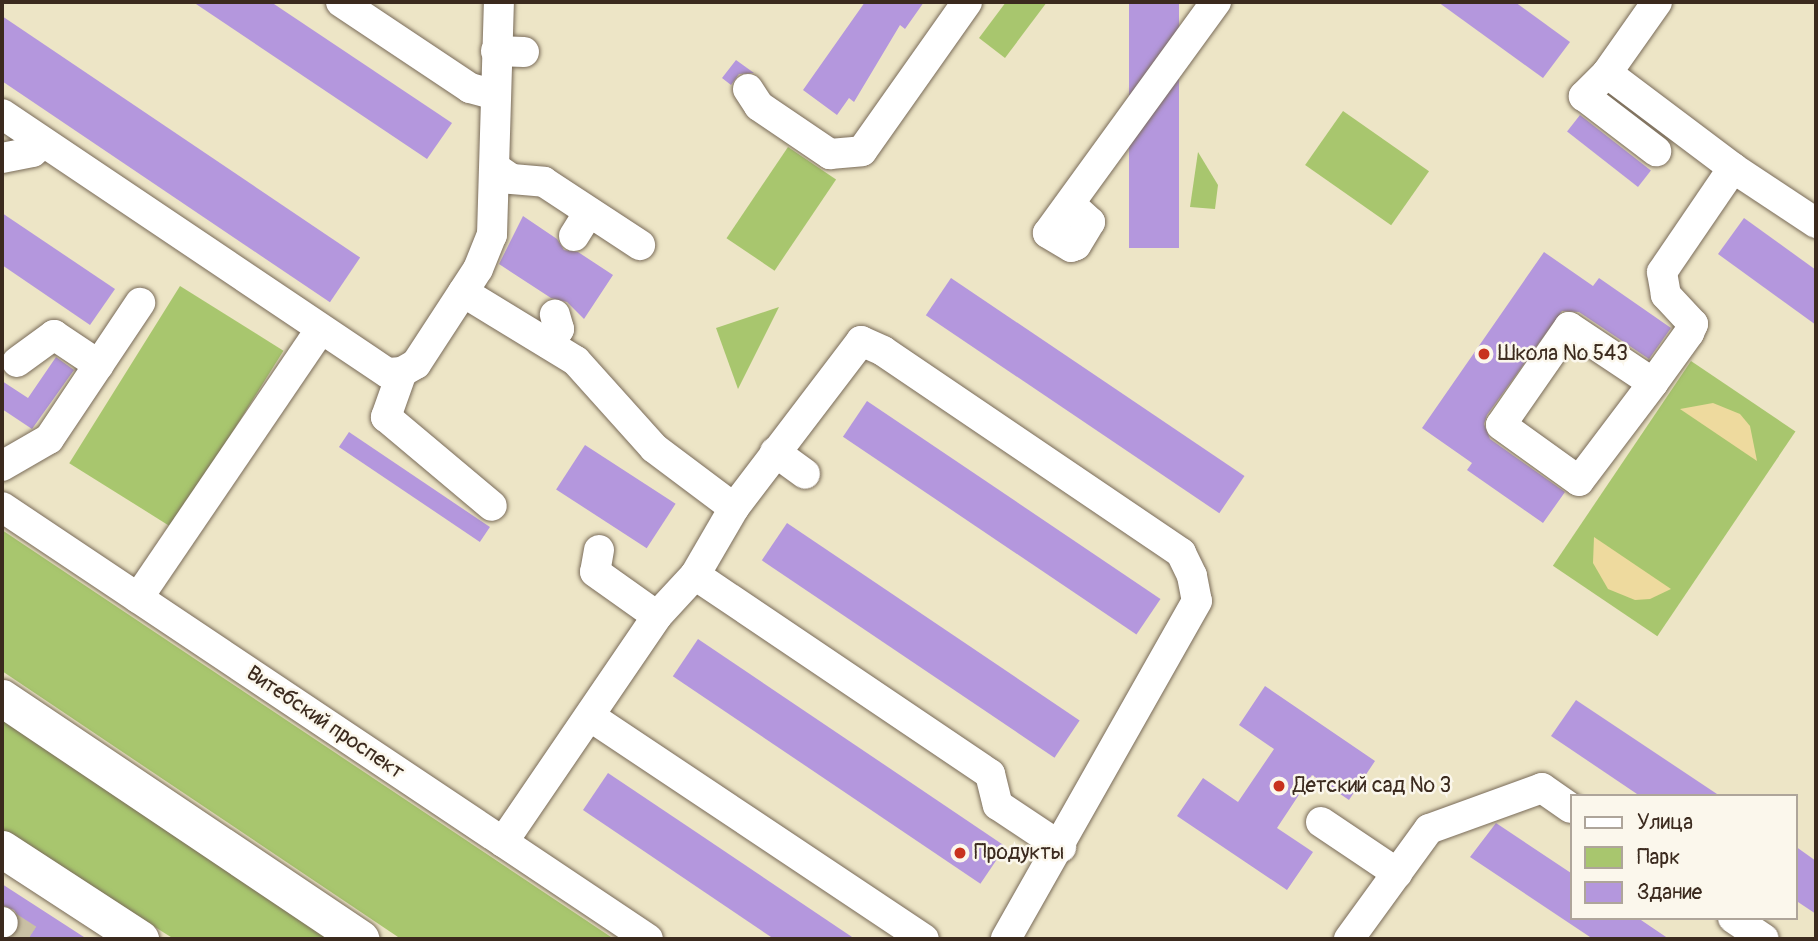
<!DOCTYPE html>
<meta charset="utf-8">
<style>
body{margin:0}
#map{position:relative;width:1818px;height:941px;overflow:hidden;background:#ede5c6;font-family:Pangolin,sans-serif}
div>[style]{position:absolute}
.green>*{inset:0;background:#a8c66e;transform-origin:0 0}
.sand>*{inset:0;background:#eeda9e}
.building>*{inset:0;background:#b497dd;transform-origin:0 0}
.minor-tunnel>*{height:30px;margin-top:-15px;transform-origin:0;background:repeating-linear-gradient(90deg,#c9c0a4 0 30px,transparent 0 45px)}
.roads{filter:drop-shadow(0 0 2px #796b59) drop-shadow(0 0 2px #796b59)}
.minor>*{height:30px;margin:-15px;padding:0 15px;transform-origin:15px;border-radius:15px;background:#fff}
.major>*{height:37px;margin:-18.5px;padding:0 18.5px;transform-origin:18.5px;border-radius:18.5px;background:#fff}
.dots>*{width:19px;height:19px;translate:-50% -50%;box-sizing:border-box;border:4px solid #fbf7ec;border-radius:50%}
span{translate:-50% -50%;white-space:nowrap;text-align:center;line-height:1.15;-webkit-text-stroke:5px #fbf7ec;paint-order:stroke}
.poi-label{font-size:21px;color:#3b2a1e}
.left{translate:0 -50%;text-align:left}
.street-label{font-size:21px;color:#3b2a1e}
.frame{position:absolute;inset:0;border:4px solid #3b2a1e;pointer-events:none}
.legend{position:absolute;left:1570px;top:794px;width:228px;height:126px;box-sizing:border-box;background:#fbf7ec;border:2px solid #aea59a;margin:0;padding:9px 12px;list-style:none;font-size:21px;color:#3b2a1e}
.legend li{display:flex;align-items:center;gap:14px;height:35px}
.legend b{width:35px;border:2px solid #aea59a}
</style>
<div id="map">
<div class="green">
<div style="clip-path:polygon(1006px 2px,1047px 2px,1005px 58px,979px 38px)"></div>
<div style="left:1343px;top:111px;width:105px;height:66px;rotate:35deg"></div>
<div style="left:788px;top:147px;width:58px;height:110px;rotate:34deg"></div>
<div style="clip-path:polygon(1198px 152px,1218px 185px,1215px 209px,1190px 207px)"></div>
<div style="left:180px;top:286px;width:122px;height:209px;rotate:32deg"></div>
<div style="clip-path:polygon(779px 307px,738px 389px,716px 328px)"></div>
<div style="left:1691px;top:361px;width:126px;height:247px;rotate:34deg"></div>
<div style="clip-path:polygon(2px 530px,614px 939px,401px 939px,2px 671px)"></div>
<div style="clip-path:polygon(2px 719px,331px 939px,174px 939px,2px 831px)"></div>
</div>
<div class="sand">
<div style="clip-path:polygon(1713px 403px,1740px 414px,1750px 426px,1757px 461px,1680px 409px)"></div>
<div style="clip-path:polygon(1594px 537px,1671px 589px,1650px 599px,1635px 600px,1608px 589px,1593px 563px)"></div>
</div>
<div class="building">
<div style="clip-path:polygon(193px 2px,271px 2px,452px 123px,427px 159px)"></div>
<div style="clip-path:polygon(865px 2px,924px 2px,905px 29px,900px 25px,854px 102px,849px 98px,837px 115px,803px 90px)"></div>
<div style="left:1129px;top:2px;width:50px;height:246px"></div>
<div style="clip-path:polygon(1438px 2px,1515px 2px,1570px 42px,1543px 78px)"></div>
<div style="left:2px;top:16px;width:432px;height:54px;rotate:34deg"></div>
<div style="clip-path:polygon(736px 60px,754px 73px,739px 74px,731px 85px,722px 78px)"></div>
<div style="left:1580px;top:115px;width:90px;height:21px;rotate:38deg"></div>
<div style="clip-path:polygon(2px 213px,115px 289px,90px 325px,2px 265px)"></div>
<div style="clip-path:polygon(523px 216px,557px 239px,564px 250px,578px 252px,613px 275px,584px 319px,567px 302px,551px 298px,499px 264px)"></div>
<div style="clip-path:polygon(1744px 218px,1816px 270px,1816px 325px,1718px 254px)"></div>
<div style="clip-path:polygon(1544px 252px,1593px 286px,1599px 278px,1671px 328px,1649px 359px,1579px 312px,1562px 311px,1487px 415px,1484px 424px,1490px 439px,1565px 492px,1543px 523px,1467px 470px,1472px 463px,1422px 428px)"></div>
<div style="left:951px;top:278px;width:354px;height:45px;rotate:34deg"></div>
<div style="clip-path:polygon(56px 357px,74px 370px,32px 429px,2px 409px,2px 381px,28px 398px)"></div>
<div style="left:867px;top:401px;width:354px;height:43px;rotate:34deg"></div>
<div style="left:349px;top:432px;width:170px;height:18px;rotate:34deg"></div>
<div style="left:585px;top:445px;width:108px;height:53px;rotate:33deg"></div>
<div style="left:787px;top:523px;width:353px;height:45px;rotate:34deg"></div>
<div style="left:698px;top:639px;width:371px;height:45px;rotate:34deg"></div>
<div style="clip-path:polygon(1265px 686px,1375px 761px,1349px 800px,1312px 775px,1277px 828px,1313px 852px,1287px 890px,1177px 816px,1203px 778px,1238px 802px,1274px 749px,1239px 725px)"></div>
<div style="clip-path:polygon(1576px 700px,1720px 796px,1640px 796px,1551px 736px)"></div>
<div style="clip-path:polygon(608px 773px,696px 832px,855px 939px,774px 939px,583px 810px)"></div>
<div style="clip-path:polygon(1496px 823px,1571px 873px,1571px 918px,1638px 918px,1669px 939px,1593px 939px,1470px 857px)"></div>
<div style="clip-path:polygon(1795px 846px,1816px 861px,1816px 914px,1795px 900px)"></div>
<div style="clip-path:polygon(2px 884px,87px 939px,9px 939px,20px 928px,20px 919px,14px 910px,2px 905px)"></div>
</div>
<div class="minor-tunnel">
<div style="left:3px;top:923px;width:30px;rotate:33deg"></div>
</div>
<div class="roads">
<div class="minor">
<div style="left:341px;top:2px;width:155px;rotate:33.7deg"></div>
<div style="left:470px;top:88px;width:24px;rotate:15deg"></div>
<div style="left:1657px;top:2px;width:87px;rotate:125.2deg"></div>
<div style="left:1607px;top:73px;width:158px;rotate:37deg"></div>
<div style="left:1733px;top:168px;width:100px;rotate:33.5deg"></div>
<div style="left:496px;top:51px;width:28px;rotate:2deg"></div>
<div style="left:1607px;top:73px;width:33px;rotate:135deg"></div>
<div style="left:1584px;top:96px;width:91px;rotate:37.4deg"></div>
<div style="left:748px;top:89px;width:20px;rotate:57deg"></div>
<div style="left:759px;top:106px;width:86px;rotate:34.1deg"></div>
<div style="left:830px;top:154px;width:32px;rotate:-5deg"></div>
<div style="left:862px;top:151px;width:182px;rotate:-54.8deg"></div>
<div style="left:2px;top:114px;width:465px;rotate:33.9deg"></div>
<div style="left:388px;top:373px;width:14px;rotate:-4deg"></div>
<div style="left:402px;top:372px;width:16px;rotate:-30deg"></div>
<div style="left:416px;top:364px;width:113px;rotate:-56.9deg"></div>
<div style="left:478px;top:269px;width:37px;rotate:-68deg"></div>
<div style="left:492px;top:235px;width:233px;rotate:-88.3deg"></div>
<div style="left:2px;top:158px;width:31px;rotate:-11deg"></div>
<div style="left:32px;top:152px;width:15px;rotate:-37deg"></div>
<div style="left:497px;top:169px;width:18px;rotate:34deg"></div>
<div style="left:512px;top:179px;width:32px;rotate:5deg"></div>
<div style="left:544px;top:182px;width:115px;rotate:33.3deg"></div>
<div style="left:1070px;top:204px;width:27px;rotate:42deg"></div>
<div style="left:1090px;top:222px;width:27px;rotate:121deg"></div>
<div style="left:1076px;top:245px;width:5px;rotate:158deg"></div>
<div style="left:1071px;top:247px;width:27px;rotate:-149deg"></div>
<div style="left:1048px;top:233px;width:286px;rotate:-54deg"></div>
<div style="left:574px;top:236px;width:28px;rotate:-58deg"></div>
<div style="left:463px;top:292px;width:132px;rotate:31.4deg"></div>
<div style="left:576px;top:361px;width:117px;rotate:48.1deg"></div>
<div style="left:654px;top:448px;width:100px;rotate:36.9deg"></div>
<div style="left:549px;top:344px;width:18px;rotate:-56deg"></div>
<div style="left:559px;top:329px;width:15px;rotate:-106deg"></div>
<div style="left:17px;top:362px;width:46px;rotate:-36.1deg"></div>
<div style="left:54px;top:335px;width:54px;rotate:33.7deg"></div>
<div style="left:402px;top:372px;width:48px;rotate:109.6deg"></div>
<div style="left:386px;top:417px;width:138px;rotate:40deg"></div>
<div style="left:1653px;top:383px;width:101px;rotate:-146.3deg"></div>
<div style="left:1569px;top:327px;width:119px;rotate:124.8deg"></div>
<div style="left:1501px;top:425px;width:96px;rotate:35.7deg"></div>
<div style="left:1579px;top:481px;width:123px;rotate:-52.9deg"></div>
<div style="left:1653px;top:383px;width:62px;rotate:-54.2deg"></div>
<div style="left:1689px;top:333px;width:10px;rotate:-66deg"></div>
<div style="left:1693px;top:324px;width:40px;rotate:-133deg"></div>
<div style="left:1666px;top:295px;width:23px;rotate:-100deg"></div>
<div style="left:1662px;top:272px;width:126px;rotate:-55.7deg"></div>
<div style="left:775px;top:452px;width:37px;rotate:36deg"></div>
<div style="left:2px;top:466px;width:54px;rotate:-29.9deg"></div>
<div style="left:49px;top:439px;width:164px;rotate:-56.2deg"></div>
<div style="left:2px;top:507px;width:777px;rotate:33.77deg"></div>
<div style="left:599px;top:550px;width:22px;rotate:100deg"></div>
<div style="left:595px;top:572px;width:76px;rotate:35.4deg"></div>
<div style="left:695px;top:575px;width:356px;rotate:34deg"></div>
<div style="left:990px;top:774px;width:32px;rotate:76deg"></div>
<div style="left:998px;top:805px;width:76px;rotate:33.7deg"></div>
<div style="left:138px;top:598px;width:325px;rotate:-55.8deg"></div>
<div style="left:591px;top:717px;width:400px;rotate:33.7deg"></div>
<div style="left:1321px;top:822px;width:92px;rotate:33.9deg"></div>
<div style="left:503px;top:842px;width:273px;rotate:-55.7deg"></div>
<div style="left:657px;top:616px;width:56px;rotate:-47.2deg"></div>
<div style="left:695px;top:575px;width:78px;rotate:-59.8deg"></div>
<div style="left:734px;top:508px;width:210px;rotate:-52.7deg"></div>
<div style="left:861px;top:341px;width:24px;rotate:24deg"></div>
<div style="left:883px;top:351px;width:360px;rotate:34.1deg"></div>
<div style="left:1181px;top:553px;width:25px;rotate:64deg"></div>
<div style="left:1192px;top:576px;width:25px;rotate:79deg"></div>
<div style="left:1197px;top:601px;width:388px;rotate:119.5deg"></div>
<div style="left:1733px;top:918px;width:37px;rotate:34deg"></div>
<div style="left:2px;top:922px;width:1px;rotate:45deg"></div>
<div style="left:1349px;top:939px;width:136px;rotate:-54deg"></div>
<div style="left:1429px;top:829px;width:120px;rotate:-19.9deg"></div>
<div style="left:1542px;top:788px;width:35px;rotate:35deg"></div>
</div>
<div class="major">
<div style="left:2px;top:698px;width:432px;rotate:33.9deg"></div>
<div style="left:2px;top:849px;width:165px;rotate:33.1deg"></div>
</div>
</div>
<div class="dots">
<div style="left:1484px;top:354px;background:#c8321e"></div>
<div style="left:1279px;top:786px;background:#c8321e"></div>
<div style="left:960px;top:853px;background:#c8321e"></div>
</div>
<div class="poi-label">
<span class="left" style="left:1498px;top:354px">Школа № 543</span>
<span class="left" style="left:1293px;top:786px">Детский сад № 3</span>
<span class="left" style="left:974px;top:853px">Продукты</span>
</div>
<div class="street-label">
<span style="left:325px;top:723px;rotate:34deg">Витебский проспект</span>
</div>
<div class="frame"></div>
<ul class="legend">
<li><b style="height:9px;background:#fff"></b>Улица</li>
<li><b style="height:19px;background:#a8c66e"></b>Парк</li>
<li><b style="height:19px;background:#b497dd"></b>Здание</li>
</ul>
</div>
